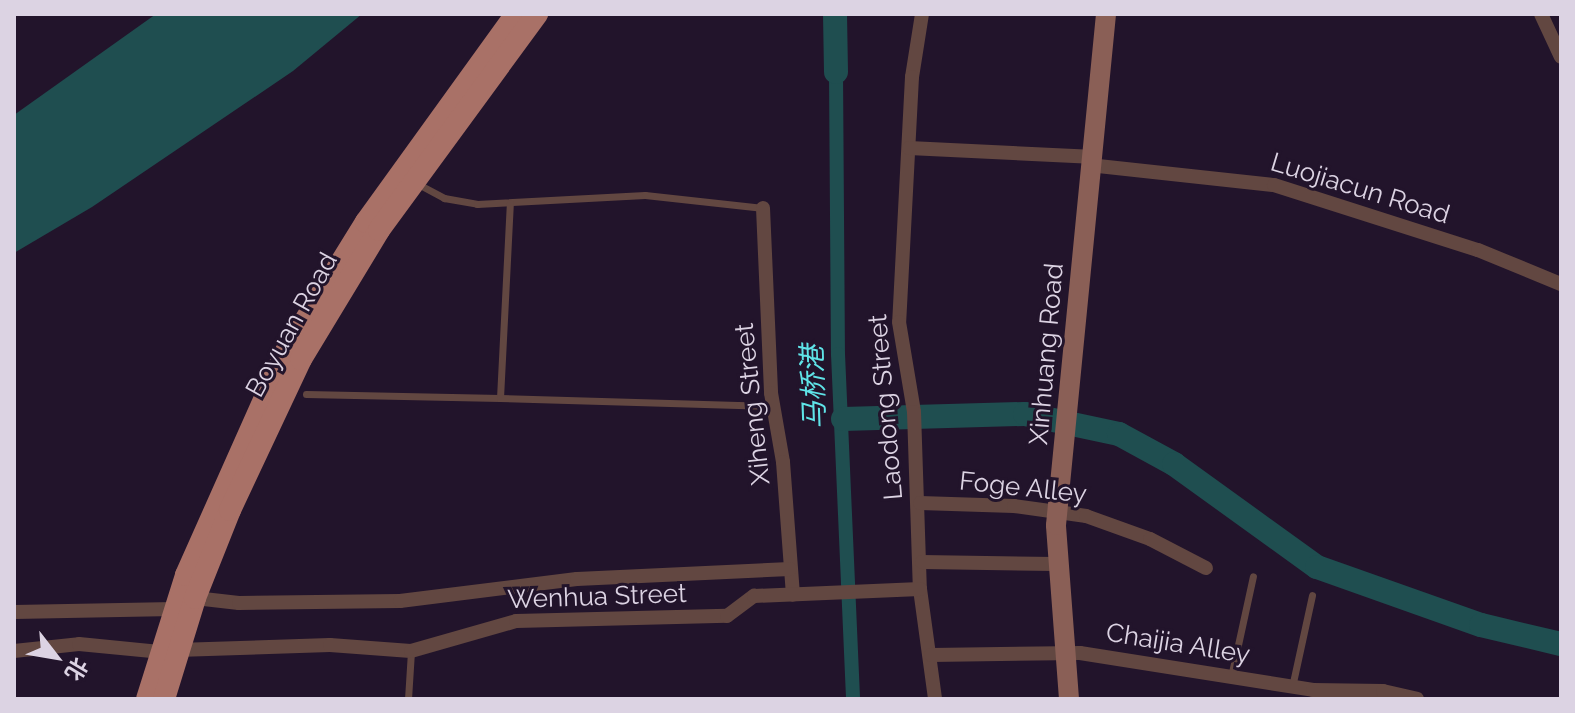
<!DOCTYPE html>
<meta charset="utf-8">
<style>
body{margin:0}
#map{position:relative;width:1575px;height:713px;overflow:hidden;background:#22142b;font-family:Raleway,"Noto Sans SC",sans-serif}
div>[style]{position:absolute}
.water>*{inset:0;background:#1f4e50}
.canal>*{height:14px;margin:-7px;padding:0 7px;transform-origin:7px;border-radius:7px;background:#1f4e50}
.river>*{height:24px;margin:-12px;padding:0 12px;transform-origin:12px;border-radius:12px;background:#1f4e50}
.lane>*{height:7px;margin:-3.5px;padding:0 3.5px;transform-origin:3.5px;border-radius:3.5px;background:#624741}
.street>*{height:14px;margin:-7px;padding:0 7px;transform-origin:7px;border-radius:7px;background:#624741}
.secondary>*{height:20px;margin:-10px;padding:0 10px;transform-origin:10px;border-radius:10px;background:#8a5f56}
.primary>*{height:22px;margin:-11px;padding:0 11px;transform-origin:11px;border-radius:11px;background:#a97167}
span{translate:-50% -50%;white-space:nowrap;text-align:center;line-height:1.15;-webkit-text-stroke:6px #22142b;paint-order:stroke}
.street-label{font-size:26px;color:#dcd3e3}
.water-label{font-size:28px;color:#5fe4e8;font-style:italic}
.frame{position:absolute;inset:0;border:16px solid #dcd3e3;pointer-events:none}
.north{position:absolute;left:16px;top:617px;width:80px;height:80px;-webkit-text-stroke:6px #22142b;paint-order:stroke;rotate:121deg;font-size:22px;font-weight:700;line-height:32px;text-align:center;color:#dcd3e3}
.north::after{content:'';display:block;margin:auto;width:28px;height:36px;background:#dcd3e3;clip-path:polygon(50% 0,100% 100%,50% 72%,0 100%)}
</style>
<div id="map">
<div class="water">
<div style="clip-path:polygon(156px 14px,362px 14px,293px 71px,92px 207px,14px 253px,14px 115px)"></div>
</div>
<div class="canal">
<div style="left:836px;top:72px;width:282px;rotate:89.6deg"></div>
<div style="left:838px;top:354px;width:345px;rotate:87.5deg"></div>
</div>
<div class="river">
<div style="left:835px;top:14px;width:58px;rotate:89deg"></div>
<div style="left:843px;top:419px;width:182px;rotate:-1.6deg"></div>
<div style="left:1025px;top:414px;width:96px;rotate:12deg"></div>
<div style="left:1119px;top:434px;width:63px;rotate:28.6deg"></div>
<div style="left:1174px;top:464px;width:176px;rotate:35.8deg"></div>
<div style="left:1317px;top:567px;width:174px;rotate:19.5deg"></div>
<div style="left:1481px;top:625px;width:82px;rotate:13.4deg"></div>
</div>
<div class="lane">
<div style="left:418px;top:184px;width:30px;rotate:28deg"></div>
<div style="left:444px;top:198px;width:34px;rotate:10deg"></div>
<div style="left:477px;top:204px;width:168px;rotate:-3.1deg"></div>
<div style="left:645px;top:195px;width:119px;rotate:6.3deg"></div>
<div style="left:306px;top:394px;width:194px;rotate:1.2deg"></div>
<div style="left:500px;top:398px;width:195px;rotate:-87.1deg"></div>
<div style="left:500px;top:398px;width:273px;rotate:1.7deg"></div>
<div style="left:1231px;top:677px;width:103px;rotate:-77.7deg"></div>
<div style="left:1292px;top:687px;width:94px;rotate:-77.7deg"></div>
<div style="left:408px;top:699px;width:48px;rotate:-86.4deg"></div>
</div>
<div class="street">
<div style="left:922px;top:14px;width:64px;rotate:99deg"></div>
<div style="left:912px;top:77px;width:245px;rotate:93deg"></div>
<div style="left:899px;top:322px;width:91px;rotate:80.5deg"></div>
<div style="left:914px;top:412px;width:177px;rotate:88.1deg"></div>
<div style="left:920px;top:589px;width:111px;rotate:82.2deg"></div>
<div style="left:1541px;top:14px;width:47px;rotate:65.1deg"></div>
<div style="left:909px;top:148px;width:181px;rotate:2.8deg"></div>
<div style="left:1089px;top:165px;width:186px;rotate:6.2deg"></div>
<div style="left:1274px;top:185px;width:214px;rotate:17.7deg"></div>
<div style="left:1478px;top:250px;width:90px;rotate:22.3deg"></div>
<div style="left:763px;top:208px;width:185px;rotate:87.5deg"></div>
<div style="left:771px;top:393px;width:70px;rotate:80.1deg"></div>
<div style="left:783px;top:462px;width:133px;rotate:85.7deg"></div>
<div style="left:920px;top:503px;width:94px;rotate:1.8deg"></div>
<div style="left:1014px;top:506px;width:73px;rotate:7.9deg"></div>
<div style="left:1086px;top:516px;width:68px;rotate:19.8deg"></div>
<div style="left:1150px;top:539px;width:63px;rotate:27.4deg"></div>
<div style="left:922px;top:562px;width:133px;rotate:0.9deg"></div>
<div style="left:195px;top:598px;width:44px;rotate:6.5deg"></div>
<div style="left:239px;top:603px;width:161px;rotate:-0.7deg"></div>
<div style="left:400px;top:601px;width:178px;rotate:-7.1deg"></div>
<div style="left:577px;top:579px;width:213px;rotate:-2.7deg"></div>
<div style="left:14px;top:612px;width:160px;rotate:-1.1deg"></div>
<div style="left:177px;top:650px;width:153px;rotate:-1.9deg"></div>
<div style="left:330px;top:645px;width:81px;rotate:4.2deg"></div>
<div style="left:411px;top:651px;width:109px;rotate:-15.9deg"></div>
<div style="left:516px;top:621px;width:211px;rotate:-1.4deg"></div>
<div style="left:727px;top:616px;width:34px;rotate:-37deg"></div>
<div style="left:754px;top:596px;width:166px;rotate:-2.4deg"></div>
<div style="left:14px;top:651px;width:65px;rotate:-6.1deg"></div>
<div style="left:79px;top:644px;width:81px;rotate:5.6deg"></div>
<div style="left:931px;top:655px;width:149px;rotate:-0.8deg"></div>
<div style="left:1080px;top:653px;width:236px;rotate:9deg"></div>
<div style="left:1313px;top:690px;width:70px;rotate:0.8deg"></div>
<div style="left:1383px;top:691px;width:35px;rotate:13deg"></div>
</div>
<div class="secondary">
<div style="left:1069px;top:699px;width:174px;rotate:-94.3deg"></div>
<div style="left:1056px;top:525px;width:513px;rotate:-84.41deg"></div>
</div>
<div class="primary">
<div style="left:147px;top:699px;width:130px;rotate:-72.5deg"></div>
<div style="left:186px;top:575px;width:243px;rotate:-66deg"></div>
<div style="left:285px;top:353px;width:154px;rotate:-58.3deg"></div>
<div style="left:366px;top:222px;width:256px;rotate:-54.2deg"></div>
<div style="left:164px;top:699px;width:106px;rotate:-72.9deg"></div>
<div style="left:195px;top:598px;width:95px;rotate:-68.3deg"></div>
<div style="left:230px;top:510px;width:167px;rotate:-64.8deg"></div>
<div style="left:301px;top:359px;width:151px;rotate:-58.8deg"></div>
<div style="left:379px;top:230px;width:268px;rotate:-53.8deg"></div>
</div>
<div class="street-label">
<span style="left:1360px;top:189px;rotate:17deg">Luojiacun Road</span>
<span style="left:292px;top:325px;rotate:-61deg">Boyuan Road</span>
<span style="left:1047px;top:354px;rotate:-85deg">Xinhuang Road</span>
<span style="left:753px;top:404px;rotate:-96deg">Xiheng Street</span>
<span style="left:886px;top:407px;rotate:-95deg">Laodong Street</span>
<span style="left:1023px;top:488px;rotate:6deg">Foge Alley</span>
<span style="left:597px;top:597px;rotate:-2deg">Wenhua Street</span>
<span style="left:1178px;top:644px;rotate:9deg">Chaijia Alley</span>
</div>
<div class="water-label">
<span style="left:814px;top:387px;rotate:-92deg">马桥港</span>
</div>
<div class="frame"></div>
<div class="north">北</div>
</div>
